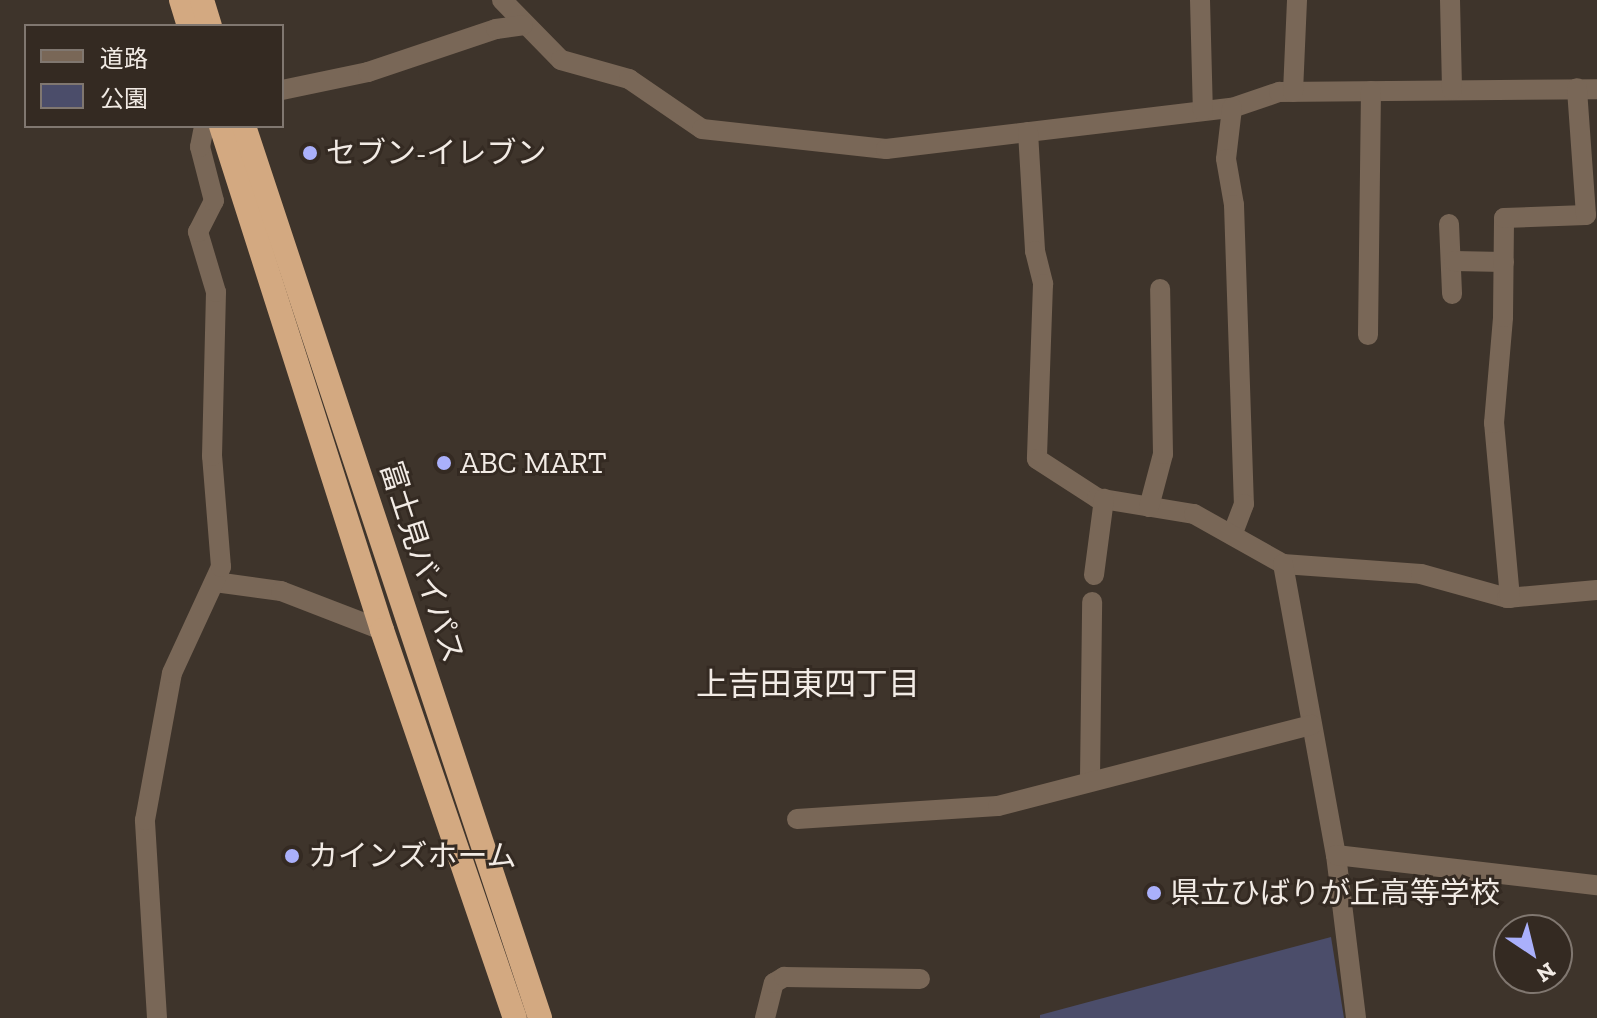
<!DOCTYPE html>
<meta charset="utf-8">
<style>
body{margin:0}
#map{position:relative;width:1597px;height:1018px;overflow:hidden;background:#3e342b;font-family:"Zilla Slab","Noto Sans JP",serif}
div>[style]{position:absolute}
.green>*{inset:0;background:#4b4d6a}
.minor>*{height:20px;margin:-10px;padding:0 10px;transform-origin:10px;border-radius:10px;background:#796757}
.highway>*{height:24px;margin:-12px;padding:0 12px;transform-origin:12px;border-radius:12px;background:#d3a981}
.dots>*{width:22px;height:22px;translate:-50% -50%;box-sizing:border-box;border:4px solid #342a22;border-radius:50%}
span{translate:-50% -50%;white-space:nowrap;text-align:center;line-height:1.15;-webkit-text-stroke:6px #342a22;paint-order:stroke}
.poi-label{font-size:30px;color:#f2ebe5}
.left{translate:0 -50%;text-align:left}
.street-label{font-size:30px;color:#f2ebe5}
.neighbourhood-label{font-size:32px;color:#f2ebe5}
.legend{position:absolute;left:24px;top:24px;width:260px;height:104px;box-sizing:border-box;background:#342a22;border:2px solid #807770;margin:0;padding:10px 14px;list-style:none;font-size:24px;color:#f2ebe5}
.legend li{display:flex;align-items:center;gap:16px;height:40px}
.legend b{width:40px;border:2px solid #807770}
.north{position:absolute;left:1493px;top:914px;width:80px;height:80px;box-sizing:border-box;background:#342a22;border:2px solid #807770;border-radius:50%;rotate:145deg;font-size:22px;font-weight:700;line-height:32px;text-align:center;color:#f2ebe5}
.north::after{content:'';display:block;margin:auto;width:28px;height:36px;background:#aab0fb;clip-path:polygon(50% 0,100% 100%,50% 72%,0 100%)}
</style>
<div id="map">
<div class="green">
<div style="clip-path:polygon(1331px 937px,1344px 1018px,1040px 1018px,1040px 1015px)"></div>
</div>
<div class="minor">
<div style="left:502px;top:0;width:84px;rotate:45.5deg"></div>
<div style="left:561px;top:60px;width:71px;rotate:15.6deg"></div>
<div style="left:629px;top:79px;width:88px;rotate:34.4deg"></div>
<div style="left:702px;top:129px;width:185px;rotate:6.2deg"></div>
<div style="left:886px;top:149px;width:348px;rotate:-6.8deg"></div>
<div style="left:1232px;top:108px;width:50px;rotate:-18.8deg"></div>
<div style="left:1279px;top:92px;width:318px;rotate:-0.5deg"></div>
<div style="left:1200px;top:0;width:111px;rotate:88.5deg"></div>
<div style="left:1450px;top:0;width:90px;rotate:88.7deg"></div>
<div style="left:282px;top:90px;width:88px;rotate:-11.8deg"></div>
<div style="left:368px;top:72px;width:135px;rotate:-18.6deg"></div>
<div style="left:496px;top:29px;width:27px;rotate:-8deg"></div>
<div style="left:1293px;top:92px;width:92px;rotate:-87.5deg"></div>
<div style="left:1232px;top:108px;width:51px;rotate:96.7deg"></div>
<div style="left:1226px;top:159px;width:47px;rotate:80.1deg"></div>
<div style="left:1234px;top:205px;width:299px;rotate:88.1deg"></div>
<div style="left:1244px;top:504px;width:33px;rotate:111deg"></div>
<div style="left:1028px;top:132px;width:119px;rotate:86.6deg"></div>
<div style="left:1035px;top:251px;width:34px;rotate:76deg"></div>
<div style="left:1043px;top:284px;width:175px;rotate:92deg"></div>
<div style="left:1037px;top:459px;width:72px;rotate:33deg"></div>
<div style="left:1097px;top:498px;width:98px;rotate:9.4deg"></div>
<div style="left:1194px;top:514px;width:102px;rotate:29.3deg"></div>
<div style="left:1283px;top:564px;width:138px;rotate:4.1deg"></div>
<div style="left:1421px;top:574px;width:89px;rotate:15.6deg"></div>
<div style="left:1507px;top:598px;width:90px;rotate:-5.1deg"></div>
<div style="left:1449px;top:224px;width:70px;rotate:87.5deg"></div>
<div style="left:1454px;top:261px;width:50px;rotate:1.1deg"></div>
<div style="left:1368px;top:335px;width:244px;rotate:-89.3deg"></div>
<div style="left:1149px;top:507px;width:55px;rotate:-75.2deg"></div>
<div style="left:1163px;top:454px;width:165px;rotate:-91deg"></div>
<div style="left:1283px;top:564px;width:296px;rotate:79.7deg"></div>
<div style="left:1336px;top:855px;width:164px;rotate:83deg"></div>
<div style="left:1094px;top:575px;width:77px;rotate:-82.5deg"></div>
<div style="left:215px;top:582px;width:67px;rotate:7.8deg"></div>
<div style="left:281px;top:591px;width:108px;rotate:21.1deg"></div>
<div style="left:1510px;top:598px;width:176px;rotate:-95.2deg"></div>
<div style="left:1494px;top:423px;width:106px;rotate:-85.1deg"></div>
<div style="left:1503px;top:317px;width:99px;rotate:-89.4deg"></div>
<div style="left:1504px;top:218px;width:82px;rotate:-2.1deg"></div>
<div style="left:1586px;top:215px;width:127px;rotate:-94.1deg"></div>
<div style="left:1090px;top:778px;width:176px;rotate:-89.3deg"></div>
<div style="left:797px;top:819px;width:201px;rotate:-3.7deg"></div>
<div style="left:998px;top:806px;width:324px;rotate:-14.5deg"></div>
<div style="left:1336px;top:855px;width:263px;rotate:6.6deg"></div>
<div style="left:157px;top:1018px;width:198px;rotate:-93.5deg"></div>
<div style="left:145px;top:820px;width:149px;rotate:-79.6deg"></div>
<div style="left:172px;top:673px;width:117px;rotate:-65.2deg"></div>
<div style="left:221px;top:567px;width:111px;rotate:-94.6deg"></div>
<div style="left:212px;top:456px;width:164px;rotate:-88.6deg"></div>
<div style="left:216px;top:292px;width:63px;rotate:-106.7deg"></div>
<div style="left:198px;top:232px;width:35px;rotate:-63deg"></div>
<div style="left:214px;top:201px;width:56px;rotate:-104.5deg"></div>
<div style="left:200px;top:147px;width:21px;rotate:-79deg"></div>
<div style="left:765px;top:1018px;width:36px;rotate:-76deg"></div>
<div style="left:774px;top:983px;width:12px;rotate:-31deg"></div>
<div style="left:784px;top:977px;width:136px;rotate:0.8deg"></div>
</div>
<div class="highway">
<div style="left:181px;top:0;width:27px;rotate:73deg"></div>
<div style="left:202px;top:0;width:27px;rotate:73deg"></div>
<div style="left:221px;top:126px;width:529px;rotate:72.28deg"></div>
<div style="left:382px;top:630px;width:410px;rotate:71.1deg"></div>
<div style="left:244px;top:126px;width:940px;rotate:71.64deg"></div>
</div>
<div class="dots">
<div style="left:310px;top:153px;background:#aab0fb"></div>
<div style="left:444px;top:463px;background:#aab0fb"></div>
<div style="left:292px;top:856px;background:#aab0fb"></div>
<div style="left:1154px;top:893px;background:#aab0fb"></div>
</div>
<div class="poi-label">
<span class="left" style="left:326px;top:153px">セブン-イレブン</span>
<span class="left" style="left:460px;top:463px">ABC MART</span>
<span class="left" style="left:308px;top:856px">カインズホーム</span>
<span class="left" style="left:1170px;top:893px">県立ひばりが丘高等学校</span>
</div>
<div class="street-label">
<span style="left:422px;top:562px;rotate:72deg">富士見バイパス</span>
</div>
<div class="neighbourhood-label">
<span style="left:808px;top:684px">上吉田東四丁目</span>
</div>
<ul class="legend">
<li><b style="height:10px;background:#796757"></b>道路</li>
<li><b style="height:22px;background:#4b4d6a"></b>公園</li>
</ul>
<div class="north">N</div>
</div>
